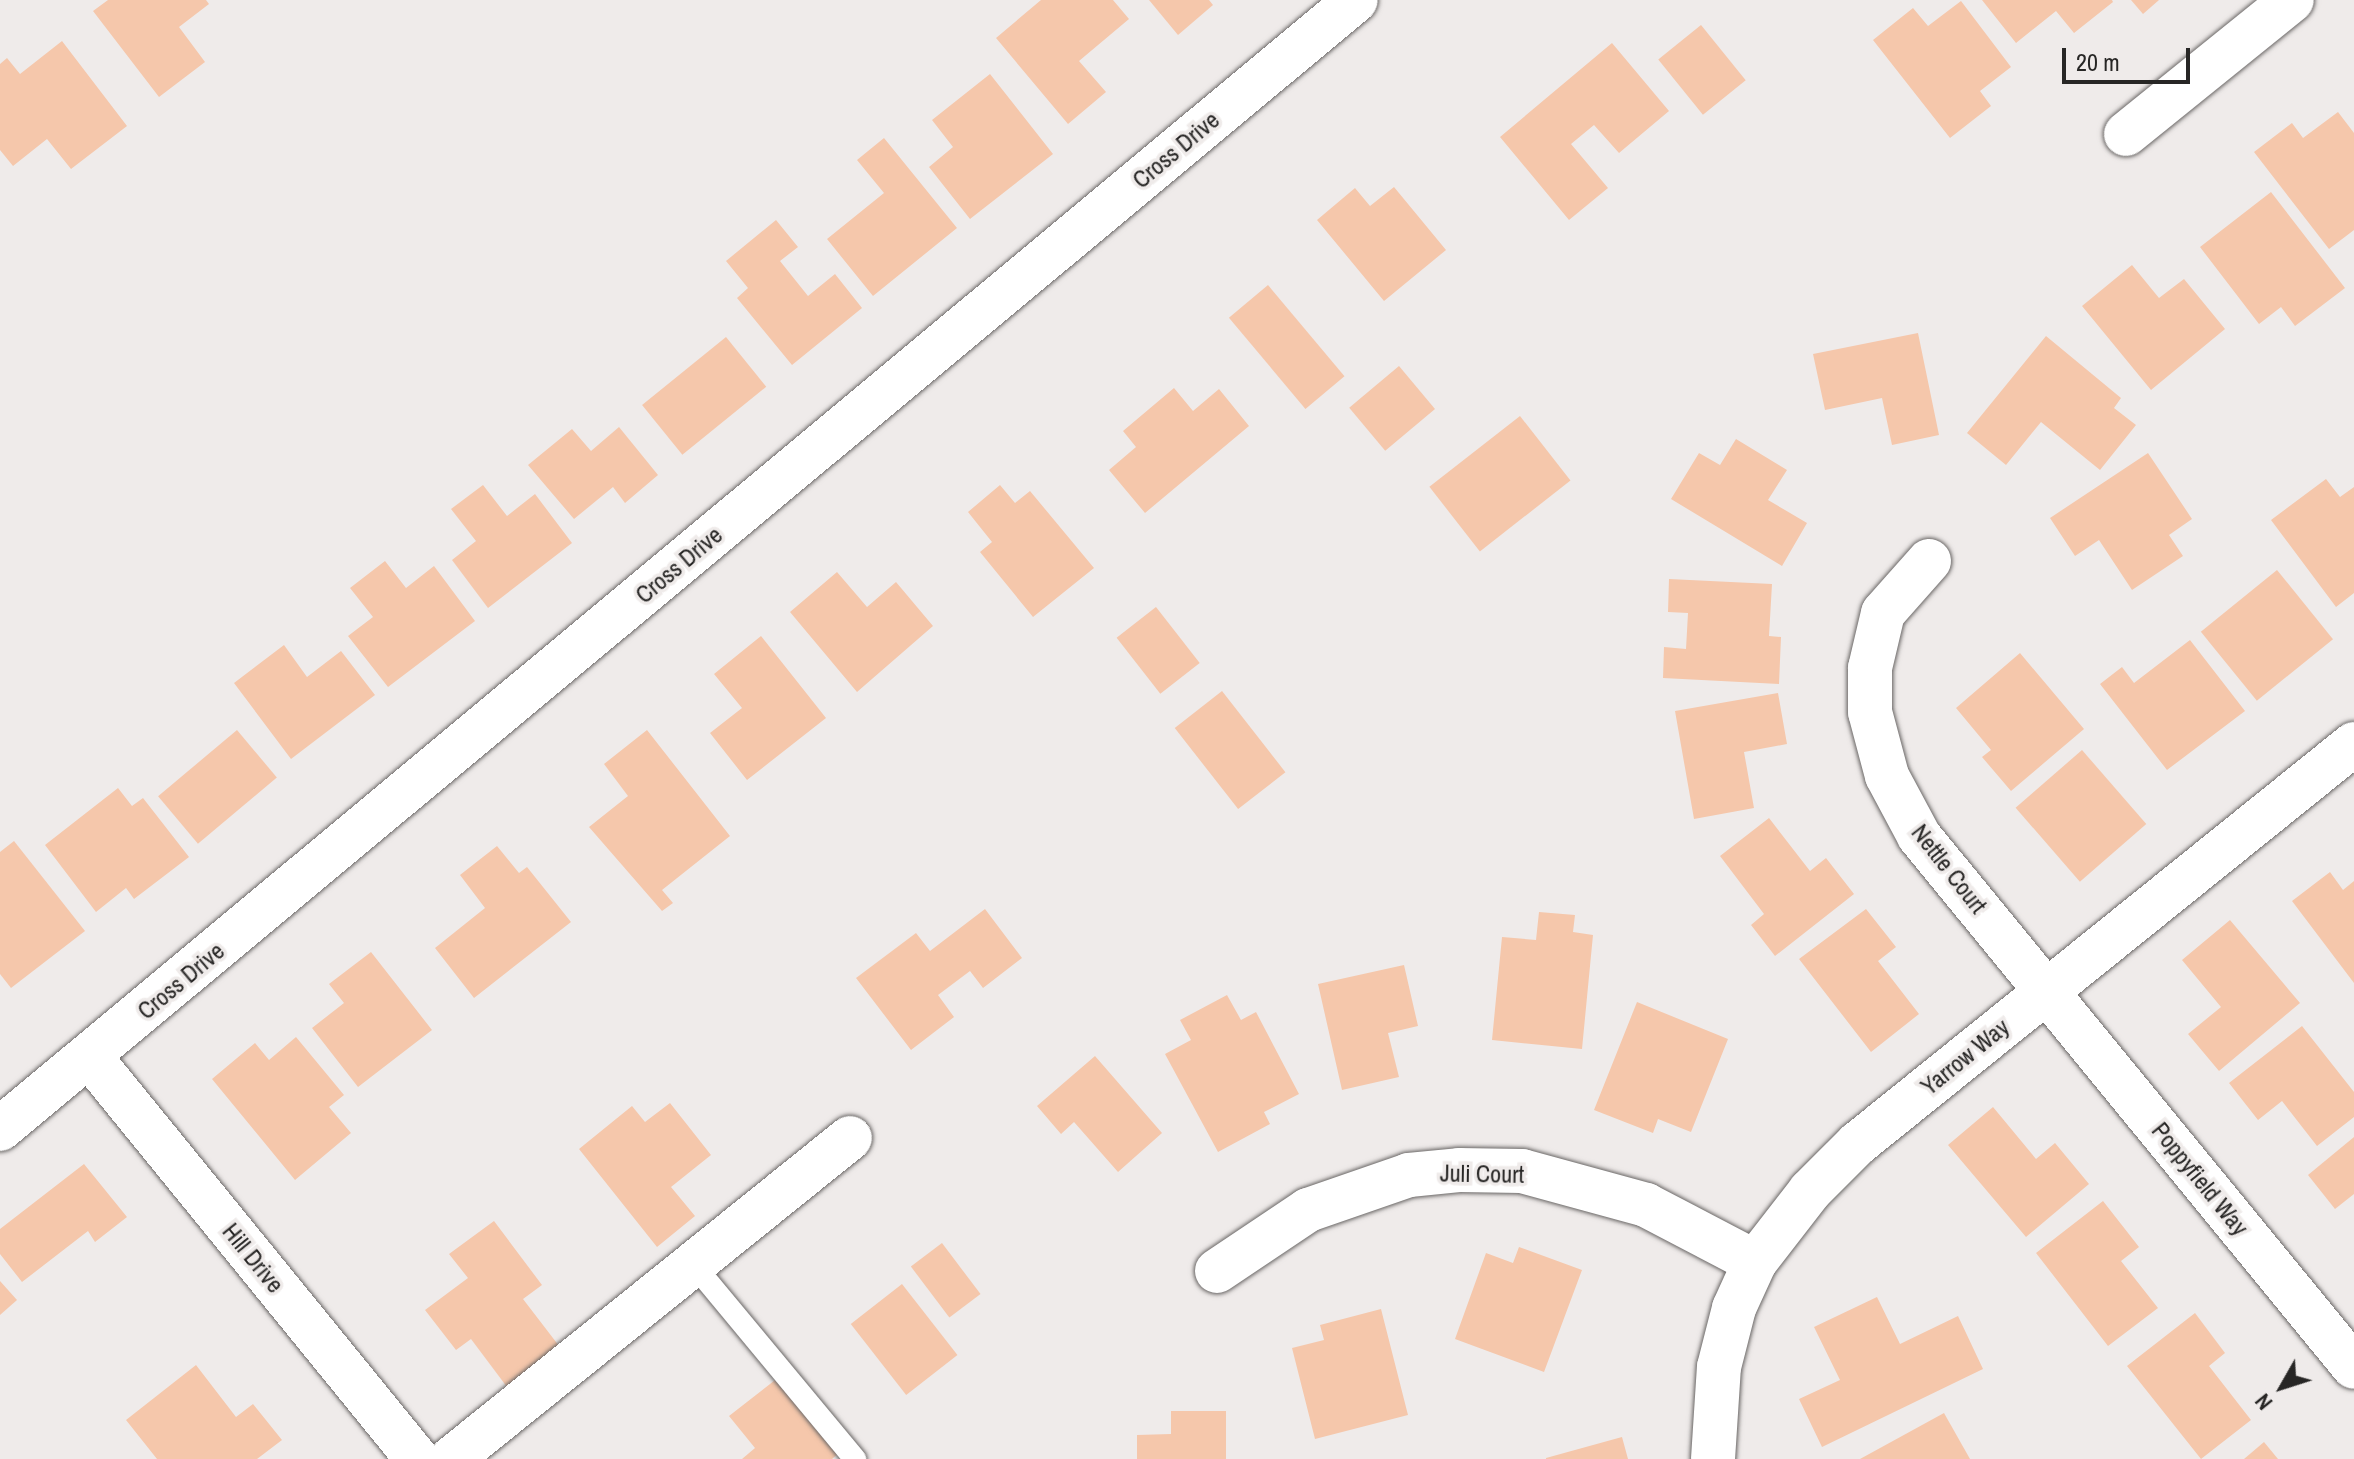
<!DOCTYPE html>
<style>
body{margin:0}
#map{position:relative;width:2354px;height:1459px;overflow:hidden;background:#efebea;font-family:"Archivo Narrow",sans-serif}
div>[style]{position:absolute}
.building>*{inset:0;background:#f5c7ab;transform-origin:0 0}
.roads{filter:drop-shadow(0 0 2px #6a6766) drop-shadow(0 0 2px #6a6766)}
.service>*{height:22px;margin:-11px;padding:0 11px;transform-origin:11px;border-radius:11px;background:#fff}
.minor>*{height:44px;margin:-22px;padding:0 22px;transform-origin:22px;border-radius:22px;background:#fff}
span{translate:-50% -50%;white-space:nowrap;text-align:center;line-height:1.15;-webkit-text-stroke:7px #efebea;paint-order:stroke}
.street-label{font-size:24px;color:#272625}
.north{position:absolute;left:2242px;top:1347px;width:80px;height:80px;-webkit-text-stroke:6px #efebea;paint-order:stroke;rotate:231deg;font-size:22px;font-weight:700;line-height:32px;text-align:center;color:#272625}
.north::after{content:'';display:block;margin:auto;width:28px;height:36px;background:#272625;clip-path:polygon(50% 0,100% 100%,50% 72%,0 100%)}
.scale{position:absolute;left:2062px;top:48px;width:128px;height:36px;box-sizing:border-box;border:4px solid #272625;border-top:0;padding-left:10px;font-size:24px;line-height:28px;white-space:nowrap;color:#272625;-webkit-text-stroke:6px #efebea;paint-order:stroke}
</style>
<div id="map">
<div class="building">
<div style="clip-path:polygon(108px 0,206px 0,209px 4px,179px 27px,205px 62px,159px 97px,93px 11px)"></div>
<div style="clip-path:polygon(1041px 0,1113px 0,1129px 19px,1079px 61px,1106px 92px,1068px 124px,996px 38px)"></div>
<div style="clip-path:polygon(1149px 0,1209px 0,1213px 5px,1178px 35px)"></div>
<div style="clip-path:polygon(1982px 0,2112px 0,2113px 2px,2074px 33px,2056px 11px,2016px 43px)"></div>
<div style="clip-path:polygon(2131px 0,2159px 0,2143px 14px)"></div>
<div style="clip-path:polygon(1961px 1px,2011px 67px,1980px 91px,1991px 106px,1950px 138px,1873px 40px,1913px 8px,1928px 26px)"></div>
<div style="left:1701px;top:25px;width:71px;height:55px;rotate:51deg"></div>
<div style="clip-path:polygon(62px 41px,127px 126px,71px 169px,47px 139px,13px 166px,0 150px,0 64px,7px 58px,20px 74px)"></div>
<div style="clip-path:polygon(1612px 43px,1669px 111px,1619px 153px,1594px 125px,1571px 144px,1608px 188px,1569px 220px,1500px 137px)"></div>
<div style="clip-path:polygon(990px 74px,1053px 154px,970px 219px,929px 167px,953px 147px,932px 120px)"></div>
<div style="clip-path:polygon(2338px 112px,2354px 133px,2354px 230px,2329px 249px,2254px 152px,2292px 123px,2303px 138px)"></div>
<div style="clip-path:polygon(884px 138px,957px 228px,873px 296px,827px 239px,884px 193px,857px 160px)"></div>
<div style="clip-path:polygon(1394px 187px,1446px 250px,1384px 301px,1317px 220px,1355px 188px,1370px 206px)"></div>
<div style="clip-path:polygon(2271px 192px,2345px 288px,2295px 326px,2281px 307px,2259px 324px,2200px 247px)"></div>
<div style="clip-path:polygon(776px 220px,798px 247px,780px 261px,808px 296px,835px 274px,862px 308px,792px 365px,737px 298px,748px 288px,726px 261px)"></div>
<div style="clip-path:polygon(2132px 265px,2159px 298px,2184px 279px,2225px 329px,2151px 390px,2082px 306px)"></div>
<div style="left:1268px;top:285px;width:119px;height:51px;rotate:50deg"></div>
<div style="clip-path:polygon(1918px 333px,1939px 435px,1892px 445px,1882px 398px,1825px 410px,1813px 354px)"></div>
<div style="clip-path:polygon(2046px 336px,2121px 398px,2114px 408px,2136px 425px,2100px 470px,2041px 422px,2006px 465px,1967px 433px)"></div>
<div style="left:726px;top:337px;width:64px;height:108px;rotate:51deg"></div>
<div style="left:1399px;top:366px;width:56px;height:65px;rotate:50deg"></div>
<div style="clip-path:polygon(1174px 388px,1193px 411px,1219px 389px,1249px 426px,1145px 513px,1109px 470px,1136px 447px,1123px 431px)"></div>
<div style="left:1520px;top:416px;width:82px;height:115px;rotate:52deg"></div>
<div style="clip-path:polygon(619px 427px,658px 475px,625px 503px,613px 487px,574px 519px,528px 465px,572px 429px,591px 451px)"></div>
<div style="clip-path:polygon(1736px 439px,1787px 470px,1768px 500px,1807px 523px,1782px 566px,1671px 499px,1699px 453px,1720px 465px)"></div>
<div style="clip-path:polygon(2148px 453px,2192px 519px,2169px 535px,2183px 556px,2132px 590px,2099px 540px,2075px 556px,2050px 518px)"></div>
<div style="clip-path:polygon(2326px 479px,2340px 497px,2354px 487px,2354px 593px,2336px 607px,2271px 520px)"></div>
<div style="clip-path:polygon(483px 485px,507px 516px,535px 494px,572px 543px,488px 608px,452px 560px,476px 541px,451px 509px)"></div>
<div style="clip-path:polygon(1000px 485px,1015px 503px,1030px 491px,1094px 568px,1033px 617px,980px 552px,992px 542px,968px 512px)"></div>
<div style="clip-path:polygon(385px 561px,406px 588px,434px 566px,475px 621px,388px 687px,348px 636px,373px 617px,350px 588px)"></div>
<div style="left:2277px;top:570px;width:89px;height:98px;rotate:51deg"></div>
<div style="clip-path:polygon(837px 572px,867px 607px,896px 582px,933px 626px,857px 692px,790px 612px)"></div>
<div style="clip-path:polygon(1669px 579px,1772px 584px,1769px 636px,1781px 637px,1779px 684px,1663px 678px,1664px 647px,1686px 649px,1688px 613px,1668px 612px)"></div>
<div style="left:1156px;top:607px;width:71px;height:50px;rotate:52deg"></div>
<div style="clip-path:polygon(761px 636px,826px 718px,747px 780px,710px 733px,742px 708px,714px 674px)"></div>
<div style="clip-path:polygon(2190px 640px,2245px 711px,2167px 770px,2100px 684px,2122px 667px,2134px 683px)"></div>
<div style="clip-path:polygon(284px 645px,307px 677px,341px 651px,375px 695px,291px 759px,234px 683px)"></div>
<div style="clip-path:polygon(2020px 653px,2084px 729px,2011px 791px,1982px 757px,1991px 750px,1956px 708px)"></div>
<div style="left:1222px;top:691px;width:103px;height:60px;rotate:52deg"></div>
<div style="clip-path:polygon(1778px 693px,1787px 744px,1744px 752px,1754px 808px,1694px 819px,1675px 711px)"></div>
<div style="left:237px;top:730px;width:62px;height:103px;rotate:50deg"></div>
<div style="clip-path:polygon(647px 730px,730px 836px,662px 890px,673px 903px,662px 911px,589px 827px,628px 796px,604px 764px)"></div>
<div style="left:2082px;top:750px;width:98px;height:88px;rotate:49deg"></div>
<div style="clip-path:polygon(118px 788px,132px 806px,143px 798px,189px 857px,134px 899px,126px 888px,96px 912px,45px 845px)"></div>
<div style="clip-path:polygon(1769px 818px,1810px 871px,1826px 858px,1854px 894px,1775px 956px,1751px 925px,1764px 914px,1720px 856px)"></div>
<div style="clip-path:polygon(14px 841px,85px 931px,11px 988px,0 974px,0 852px)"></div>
<div style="clip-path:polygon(497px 846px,519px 873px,527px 867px,571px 922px,474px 998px,435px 948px,485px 908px,460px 875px)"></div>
<div style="clip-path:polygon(2330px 872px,2343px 890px,2354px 881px,2354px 983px,2292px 901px)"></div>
<div style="clip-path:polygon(985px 909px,1022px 958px,983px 988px,970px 971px,938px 995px,954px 1017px,911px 1050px,856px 978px,916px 933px,930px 951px)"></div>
<div style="clip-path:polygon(1866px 909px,1896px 947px,1878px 961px,1919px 1014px,1871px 1052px,1799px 959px)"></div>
<div style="clip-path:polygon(1539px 912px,1575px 915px,1573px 932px,1593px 935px,1582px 1049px,1492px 1040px,1502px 937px,1536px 940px)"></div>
<div style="clip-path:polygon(2230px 920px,2300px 1003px,2219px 1071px,2188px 1034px,2221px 1007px,2182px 960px)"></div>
<div style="clip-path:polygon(371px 952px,432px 1030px,358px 1087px,312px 1028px,344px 1003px,329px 984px)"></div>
<div style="clip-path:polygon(1404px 965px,1418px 1026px,1388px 1033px,1399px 1077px,1342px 1090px,1318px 984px)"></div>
<div style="clip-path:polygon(1227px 995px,1241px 1020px,1256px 1012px,1299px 1094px,1264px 1112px,1270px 1124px,1218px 1152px,1165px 1054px,1191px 1040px,1180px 1020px)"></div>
<div style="clip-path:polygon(1637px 1002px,1728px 1039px,1691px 1132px,1658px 1119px,1653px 1133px,1594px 1110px)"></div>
<div style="clip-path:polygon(2302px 1026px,2354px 1092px,2354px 1117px,2317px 1146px,2282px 1101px,2258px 1120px,2229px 1083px)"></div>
<div style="clip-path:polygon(296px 1037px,344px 1095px,329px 1107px,351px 1133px,295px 1180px,212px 1079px,255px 1043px,269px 1060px)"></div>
<div style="clip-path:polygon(1095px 1056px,1162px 1133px,1118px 1172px,1074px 1122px,1061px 1134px,1037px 1106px)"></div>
<div style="clip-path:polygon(670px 1103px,711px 1155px,671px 1187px,695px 1216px,657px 1247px,579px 1149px,632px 1106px,645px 1122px)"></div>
<div style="clip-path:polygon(1993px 1107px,2036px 1159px,2055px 1143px,2089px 1184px,2026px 1237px,1948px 1145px)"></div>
<div style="clip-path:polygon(2354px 1137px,2354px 1194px,2335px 1209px,2308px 1175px)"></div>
<div style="clip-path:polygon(84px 1164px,127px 1217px,95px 1242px,88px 1231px,22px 1282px,0 1254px,0 1229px)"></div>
<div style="clip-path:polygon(2103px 1201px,2139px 1247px,2121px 1261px,2158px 1308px,2108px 1346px,2036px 1253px)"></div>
<div style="clip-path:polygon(494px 1221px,542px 1285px,523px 1299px,566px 1355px,513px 1395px,471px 1339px,456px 1350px,425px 1310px,468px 1278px,449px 1254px)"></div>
<div style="left:942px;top:1243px;width:64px;height:39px;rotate:53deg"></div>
<div style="clip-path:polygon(1519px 1247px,1582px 1270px,1544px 1372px,1455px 1339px,1486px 1253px,1513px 1263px)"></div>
<div style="clip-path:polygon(0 1281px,17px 1300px,0 1315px)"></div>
<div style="left:902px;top:1284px;width:90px;height:65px;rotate:52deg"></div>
<div style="clip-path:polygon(1877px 1297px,1900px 1344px,1958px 1316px,1983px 1369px,1822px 1447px,1799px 1399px,1840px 1380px,1814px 1327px)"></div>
<div style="clip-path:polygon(1381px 1309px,1408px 1415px,1315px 1439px,1292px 1348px,1324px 1340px,1320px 1325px)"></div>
<div style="clip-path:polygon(2195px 1313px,2225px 1353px,2209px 1366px,2251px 1420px,2201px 1459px,2127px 1366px)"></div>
<div style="clip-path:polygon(196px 1365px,236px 1417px,253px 1404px,282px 1440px,257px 1459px,157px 1459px,126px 1420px)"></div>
<div style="clip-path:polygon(779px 1377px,840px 1452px,832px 1459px,742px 1459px,755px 1448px,729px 1416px)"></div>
<div style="clip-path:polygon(1171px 1411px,1226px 1411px,1226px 1459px,1137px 1459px,1137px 1435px,1171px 1434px)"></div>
<div style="clip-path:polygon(1944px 1413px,1970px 1459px,1860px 1459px)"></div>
<div style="clip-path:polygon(1622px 1437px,1628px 1459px,1546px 1459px,1546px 1458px)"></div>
<div style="clip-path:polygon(2264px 1442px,2278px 1459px,2244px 1459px)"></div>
</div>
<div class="roads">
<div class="service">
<div style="left:693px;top:1264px;width:254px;rotate:50.3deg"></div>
</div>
<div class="minor">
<div style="left:2126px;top:134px;width:213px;rotate:-38.9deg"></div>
<div style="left:1929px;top:561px;width:69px;rotate:131.5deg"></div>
<div style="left:1883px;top:613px;width:57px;rotate:103.3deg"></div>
<div style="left:1870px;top:668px;width:44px;rotate:90deg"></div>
<div style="left:1870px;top:712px;width:66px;rotate:75.1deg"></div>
<div style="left:1887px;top:776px;width:68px;rotate:61.9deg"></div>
<div style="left:1919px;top:836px;width:686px;rotate:50.68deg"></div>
<div style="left:90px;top:1057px;width:518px;rotate:50.87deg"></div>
<div style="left:0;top:1129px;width:1764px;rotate:-39.78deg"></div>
<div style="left:1217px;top:1271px;width:110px;rotate:-33.8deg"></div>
<div style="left:1308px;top:1210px;width:107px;rotate:-19.1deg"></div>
<div style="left:1409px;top:1175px;width:50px;rotate:-5.7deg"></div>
<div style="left:1459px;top:1170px;width:63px;rotate:0.9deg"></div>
<div style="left:1522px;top:1171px;width:129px;rotate:15.3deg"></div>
<div style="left:1646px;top:1205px;width:123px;rotate:27.6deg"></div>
<div style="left:451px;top:1459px;width:512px;rotate:-38.82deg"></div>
<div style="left:1713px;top:1459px;width:92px;rotate:-86.3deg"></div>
<div style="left:1719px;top:1367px;width:61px;rotate:-75.7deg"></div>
<div style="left:1734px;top:1308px;width:51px;rotate:-65.5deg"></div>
<div style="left:1755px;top:1262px;width:90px;rotate:-52.2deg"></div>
<div style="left:1810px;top:1191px;width:66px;rotate:-45deg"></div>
<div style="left:1857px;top:1144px;width:638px;rotate:-38.83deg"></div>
</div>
</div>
<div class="street-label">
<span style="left:1176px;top:150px;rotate:-40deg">Cross Drive</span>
<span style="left:679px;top:565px;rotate:-40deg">Cross Drive</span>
<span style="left:1949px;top:869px;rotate:52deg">Nettle Court</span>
<span style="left:181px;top:981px;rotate:-40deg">Cross Drive</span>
<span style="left:1965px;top:1057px;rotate:-39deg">Yarrow Way</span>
<span style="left:1482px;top:1174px;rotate:1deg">Juli Court</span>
<span style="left:2200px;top:1179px;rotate:51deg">Poppyfield Way</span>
<span style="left:253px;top:1258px;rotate:51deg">Hill Drive</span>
</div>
<div class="north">N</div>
<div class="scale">20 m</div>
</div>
